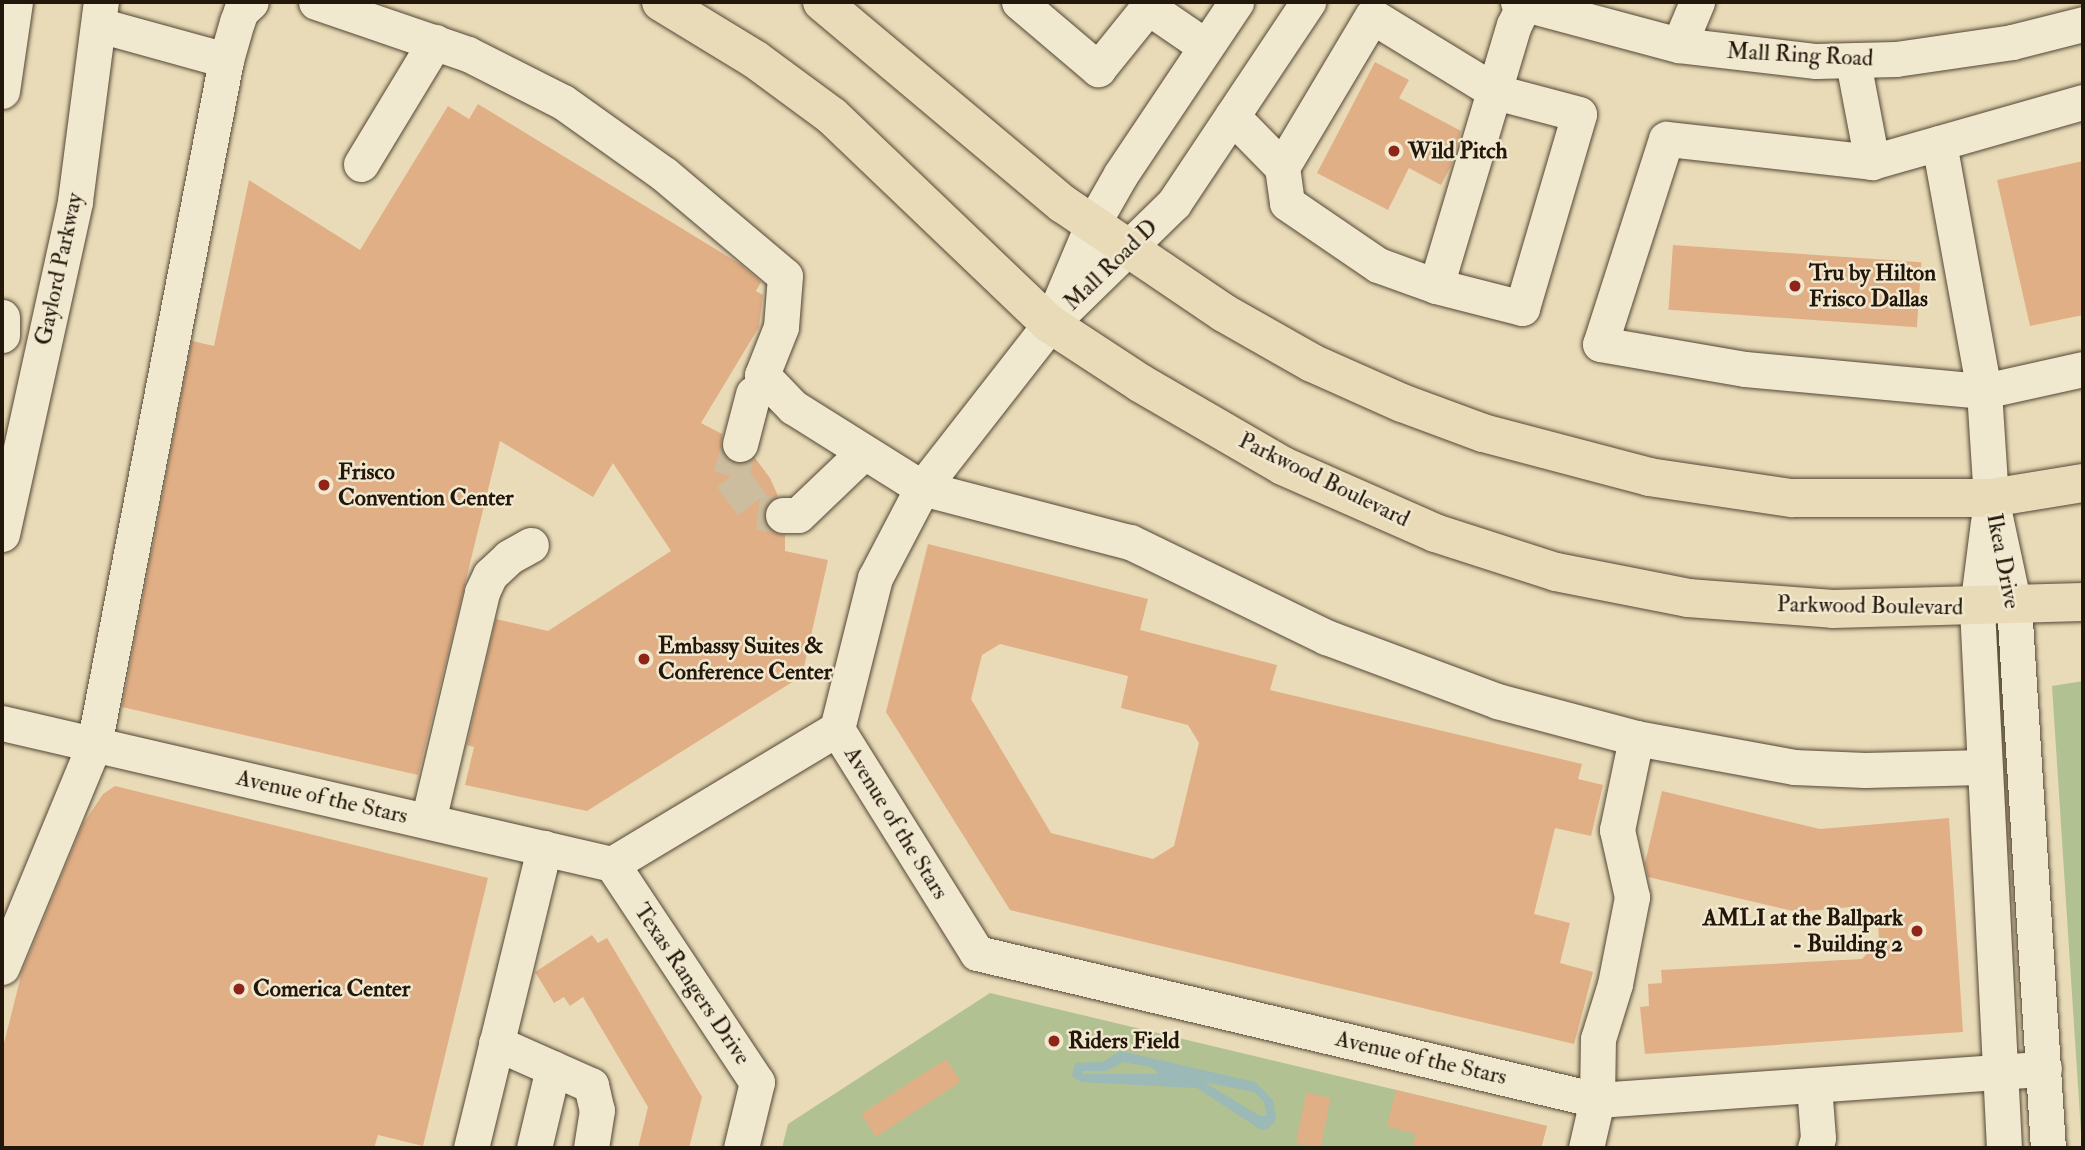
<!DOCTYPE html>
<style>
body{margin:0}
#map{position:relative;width:2085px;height:1150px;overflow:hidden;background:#e9dbb7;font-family:"IM FELL Double Pica",serif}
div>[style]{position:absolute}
.green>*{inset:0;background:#b2c192}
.water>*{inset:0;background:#9ab9b7}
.building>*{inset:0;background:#e1af86;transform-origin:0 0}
.minor-tunnel>*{height:35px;margin-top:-17.5px;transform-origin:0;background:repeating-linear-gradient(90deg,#cbbd9d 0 35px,transparent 0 53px)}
.roads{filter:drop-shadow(0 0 2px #544735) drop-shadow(0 0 2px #544735)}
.minor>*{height:35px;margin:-17.5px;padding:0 17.5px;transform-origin:17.5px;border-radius:17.5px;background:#f1e8d0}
.major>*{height:38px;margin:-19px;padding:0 19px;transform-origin:19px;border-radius:19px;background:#e9dbb7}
.dots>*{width:19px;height:19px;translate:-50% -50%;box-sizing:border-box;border:4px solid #f1e8d0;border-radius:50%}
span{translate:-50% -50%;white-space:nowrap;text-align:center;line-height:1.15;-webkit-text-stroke:5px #f1e8d0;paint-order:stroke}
.street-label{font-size:23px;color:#23160a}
.poi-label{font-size:23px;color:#23160a;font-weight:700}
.left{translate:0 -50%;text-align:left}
.right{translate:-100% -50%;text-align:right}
.frame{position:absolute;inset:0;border:4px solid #23160a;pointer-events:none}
</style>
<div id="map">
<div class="green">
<div style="clip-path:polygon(2083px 681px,2083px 1148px,2082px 1148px,2052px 686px)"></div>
<div style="clip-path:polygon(990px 993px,1547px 1126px,1541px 1148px,782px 1148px,788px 1124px)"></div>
</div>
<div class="water">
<div style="clip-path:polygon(evenodd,1120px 1051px,1255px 1082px,1273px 1100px,1276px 1120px,1269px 1128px,1261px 1130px,1197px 1088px,1081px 1082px,1072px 1076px,1075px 1063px,1103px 1062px,1120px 1051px,1123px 1062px,1151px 1067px,1160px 1074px,1082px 1074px,1083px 1071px,1106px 1071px,1123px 1062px,1120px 1051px,1204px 1082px,1254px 1092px,1264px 1102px,1267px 1116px,1260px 1116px,1204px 1082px)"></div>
</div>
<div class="building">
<div style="clip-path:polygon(1375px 62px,1409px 80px,1399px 98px,1461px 131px,1451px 166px,1441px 185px,1409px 168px,1388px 210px,1317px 173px)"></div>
<div style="clip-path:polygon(478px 104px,740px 264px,761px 282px,756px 291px,763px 295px,759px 327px,701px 423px,722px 434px,721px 449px,726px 459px,745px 463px,755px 458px,770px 478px,778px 496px,766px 504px,763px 516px,772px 532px,785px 535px,785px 551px,828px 560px,802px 676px,587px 811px,465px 785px,474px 747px,467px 745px,496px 619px,548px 631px,671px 551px,613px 463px,593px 497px,500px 441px,418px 775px,122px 707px,192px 341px,214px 346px,249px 180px,360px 250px,448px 106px,469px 119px)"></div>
<div style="clip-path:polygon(2083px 161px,2083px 315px,2030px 326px,1997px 180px)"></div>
<div style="left:1673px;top:245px;width:249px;height:65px;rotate:4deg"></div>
<div style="clip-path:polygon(evenodd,928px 544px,1148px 599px,1140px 630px,1277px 665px,1270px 690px,1582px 764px,1578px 779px,1603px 785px,1591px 836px,1555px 828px,1534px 914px,1570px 923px,1560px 963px,1593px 972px,1574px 1044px,1010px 910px,886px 712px,928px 544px,1000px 644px,1128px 676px,1121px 708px,1188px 725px,1199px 743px,1174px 846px,1153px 859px,1051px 833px,971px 699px,982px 655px,1000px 644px)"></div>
<div style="clip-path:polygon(115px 786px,488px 878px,423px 1146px,378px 1135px,374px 1148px,2px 1148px,2px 1051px,22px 972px,83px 824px,103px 794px)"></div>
<div style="clip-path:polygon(1662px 791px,1820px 829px,1949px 818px,1963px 1032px,1645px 1054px,1640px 1007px,1649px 1006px,1648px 984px,1662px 983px,1661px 970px,1862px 959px,1879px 941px,1878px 921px,1862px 906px,1797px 912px,1648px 877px,1645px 863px)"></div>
<div style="clip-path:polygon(592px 935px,598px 943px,607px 938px,702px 1097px,689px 1148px,638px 1148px,648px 1107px,583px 997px,570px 1006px,564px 997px,554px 1003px,535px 972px)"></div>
<div style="left:946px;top:1059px;width:27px;height:101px;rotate:57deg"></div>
<div style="clip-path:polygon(1396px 1090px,1547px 1126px,1541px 1148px,1412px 1148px,1416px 1134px,1387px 1126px)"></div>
<div style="left:1306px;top:1093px;width:25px;height:51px;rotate:11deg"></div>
</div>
<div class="minor-tunnel">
<div style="left:740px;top:444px;width:33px;rotate:106deg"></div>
<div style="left:731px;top:476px;width:45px;rotate:53.1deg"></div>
<div style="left:758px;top:512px;width:25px;rotate:7deg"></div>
</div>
<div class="roads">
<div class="minor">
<div style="left:316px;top:2px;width:161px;rotate:18.9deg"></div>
<div style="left:468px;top:54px;width:106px;rotate:26.8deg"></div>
<div style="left:563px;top:102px;width:124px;rotate:35.5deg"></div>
<div style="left:664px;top:174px;width:158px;rotate:40.1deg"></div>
<div style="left:785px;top:276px;width:51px;rotate:94.5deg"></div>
<div style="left:781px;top:327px;width:52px;rotate:111.6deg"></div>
<div style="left:762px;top:375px;width:45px;rotate:45.9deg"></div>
<div style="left:793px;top:407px;width:152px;rotate:32.1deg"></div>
<div style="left:922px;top:488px;width:215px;rotate:14.6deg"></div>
<div style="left:1130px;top:542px;width:218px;rotate:25.9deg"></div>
<div style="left:1326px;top:637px;width:183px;rotate:20.5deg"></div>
<div style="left:1497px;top:701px;width:144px;rotate:14.9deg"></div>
<div style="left:1636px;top:738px;width:161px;rotate:10.4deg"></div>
<div style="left:1794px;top:767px;width:71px;rotate:2.4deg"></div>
<div style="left:1865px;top:770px;width:118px;rotate:-1.5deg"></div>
<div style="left:1019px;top:2px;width:104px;rotate:40.3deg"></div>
<div style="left:1098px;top:69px;width:86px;rotate:-51.1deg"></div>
<div style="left:1518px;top:2px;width:167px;rotate:15deg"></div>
<div style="left:1679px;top:45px;width:138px;rotate:6.7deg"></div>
<div style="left:1816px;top:61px;width:80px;rotate:-1.4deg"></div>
<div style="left:1896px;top:59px;width:117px;rotate:-8.3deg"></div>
<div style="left:2012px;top:42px;width:73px;rotate:-14.2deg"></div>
<div style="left:1148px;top:7px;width:69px;rotate:34.4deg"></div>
<div style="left:99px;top:25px;width:132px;rotate:15.4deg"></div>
<div style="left:1679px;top:45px;width:47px;rotate:-67.3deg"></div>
<div style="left:1853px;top:62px;width:102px;rotate:79.2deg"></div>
<div style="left:1872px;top:162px;width:219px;rotate:-15.9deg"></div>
<div style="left:2px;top:91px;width:90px;rotate:-81.7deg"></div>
<div style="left:1232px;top:116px;width:71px;rotate:45.6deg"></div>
<div style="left:1282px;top:167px;width:36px;rotate:82deg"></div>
<div style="left:1287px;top:203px;width:110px;rotate:34.3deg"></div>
<div style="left:1378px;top:265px;width:62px;rotate:19.9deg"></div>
<div style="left:1436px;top:286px;width:89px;rotate:14.3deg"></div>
<div style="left:1522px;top:308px;width:202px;rotate:-73.6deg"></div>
<div style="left:1579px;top:114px;width:86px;rotate:-165.2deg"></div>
<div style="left:1496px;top:92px;width:145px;rotate:-148.5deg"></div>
<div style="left:1372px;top:16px;width:176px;rotate:120.8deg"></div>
<div style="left:1939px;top:143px;width:252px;rotate:79.7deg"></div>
<div style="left:1984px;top:391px;width:107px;rotate:86.3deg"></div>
<div style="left:1991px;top:498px;width:109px;rotate:77.9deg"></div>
<div style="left:2014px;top:605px;width:544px;rotate:86.42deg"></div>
<div style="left:1872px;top:162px;width:207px;rotate:-173.6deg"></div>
<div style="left:1666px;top:139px;width:215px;rotate:107.8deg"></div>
<div style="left:1600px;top:344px;width:147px;rotate:9.8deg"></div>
<div style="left:1745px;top:369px;width:240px;rotate:5.3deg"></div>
<div style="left:1984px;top:391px;width:101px;rotate:-12.5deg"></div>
<div style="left:361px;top:164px;width:143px;rotate:-58.8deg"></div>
<div style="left:1436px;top:286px;width:272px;rotate:-73.4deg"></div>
<div style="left:1514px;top:25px;width:25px;rotate:-64deg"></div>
<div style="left:1058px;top:306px;width:90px;rotate:-67.1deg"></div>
<div style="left:1093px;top:223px;width:56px;rotate:-60.3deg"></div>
<div style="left:1121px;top:174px;width:207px;rotate:-56.2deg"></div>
<div style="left:2px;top:317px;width:18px;rotate:90deg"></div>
<div style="left:740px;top:444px;width:52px;rotate:-75.4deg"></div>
<div style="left:783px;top:515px;width:15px"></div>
<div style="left:798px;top:515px;width:91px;rotate:-43.7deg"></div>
<div style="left:1988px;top:522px;width:87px;rotate:97.3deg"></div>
<div style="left:1977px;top:608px;width:541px;rotate:87.14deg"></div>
<div style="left:2px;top:534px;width:341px;rotate:-77.6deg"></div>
<div style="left:75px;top:201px;width:201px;rotate:-82.6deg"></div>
<div style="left:2px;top:723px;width:626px;rotate:13.02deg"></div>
<div style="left:612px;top:864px;width:262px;rotate:-31deg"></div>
<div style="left:837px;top:729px;width:264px;rotate:58deg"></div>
<div style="left:977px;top:953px;width:637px;rotate:13.34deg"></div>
<div style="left:1597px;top:1100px;width:448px;rotate:-4deg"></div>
<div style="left:837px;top:729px;width:156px;rotate:-75.9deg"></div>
<div style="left:875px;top:578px;width:102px;rotate:-62.4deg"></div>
<div style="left:922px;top:488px;width:208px;rotate:-52deg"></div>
<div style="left:1050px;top:324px;width:173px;rotate:-44.3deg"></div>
<div style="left:1174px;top:203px;width:242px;rotate:-56.3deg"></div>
<div style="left:428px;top:821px;width:235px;rotate:-76.7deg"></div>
<div style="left:482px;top:592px;width:19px;rotate:-65deg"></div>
<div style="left:490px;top:575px;width:26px;rotate:-43deg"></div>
<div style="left:509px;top:557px;width:25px;rotate:-29deg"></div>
<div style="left:612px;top:864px;width:262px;rotate:56.4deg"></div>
<div style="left:757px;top:1082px;width:68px;rotate:103.6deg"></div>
<div style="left:2px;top:967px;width:240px;rotate:-67.5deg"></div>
<div style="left:94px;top:745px;width:698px;rotate:-79.09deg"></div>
<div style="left:226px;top:60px;width:40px;rotate:-74deg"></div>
<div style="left:237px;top:22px;width:12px;rotate:-70deg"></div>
<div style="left:241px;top:11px;width:13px;rotate:-42deg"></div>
<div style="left:496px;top:1043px;width:104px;rotate:23.9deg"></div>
<div style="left:591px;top:1085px;width:26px;rotate:77deg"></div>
<div style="left:597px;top:1110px;width:38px;rotate:99deg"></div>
<div style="left:1814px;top:1085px;width:53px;rotate:85.7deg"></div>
<div style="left:1818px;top:1138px;width:10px;rotate:107deg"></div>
<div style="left:471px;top:1148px;width:309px;rotate:-76.3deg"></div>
<div style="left:534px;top:1148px;width:82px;rotate:-76.6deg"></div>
<div style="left:1586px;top:1148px;width:49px;rotate:-77.1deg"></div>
<div style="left:1597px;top:1100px;width:61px;rotate:-89.1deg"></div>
<div style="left:1598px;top:1039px;width:58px;rotate:-72.8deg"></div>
<div style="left:1615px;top:984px;width:89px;rotate:-78.9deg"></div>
<div style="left:1632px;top:897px;width:69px;rotate:-102.6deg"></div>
<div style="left:1617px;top:830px;width:94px;rotate:-78.3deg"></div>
</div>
<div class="major">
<div style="left:661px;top:2px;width:111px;rotate:31.4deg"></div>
<div style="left:756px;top:60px;width:94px;rotate:36.4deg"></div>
<div style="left:832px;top:116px;width:301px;rotate:43.7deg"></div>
<div style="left:1050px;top:324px;width:108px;rotate:33.2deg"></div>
<div style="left:1140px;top:383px;width:165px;rotate:30.1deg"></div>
<div style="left:1283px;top:466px;width:166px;rotate:23.8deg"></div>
<div style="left:1435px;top:533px;width:127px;rotate:17.9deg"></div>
<div style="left:1556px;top:572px;width:135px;rotate:11.1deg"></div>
<div style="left:1688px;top:598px;width:145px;rotate:4.3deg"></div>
<div style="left:1833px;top:609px;width:250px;rotate:-1.6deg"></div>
<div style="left:822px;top:2px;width:314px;rotate:40deg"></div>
<div style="left:1063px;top:204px;width:194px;rotate:34.1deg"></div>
<div style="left:1224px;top:313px;width:101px;rotate:29.6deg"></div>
<div style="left:1312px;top:363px;width:98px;rotate:24deg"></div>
<div style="left:1402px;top:403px;width:86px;rotate:20.3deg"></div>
<div style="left:1483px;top:433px;width:172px;rotate:14.8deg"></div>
<div style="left:1649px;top:477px;width:145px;rotate:8.4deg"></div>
<div style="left:1792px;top:498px;width:199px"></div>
<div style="left:1991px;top:498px;width:93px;rotate:-9.3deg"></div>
</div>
</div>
<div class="dots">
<div style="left:1394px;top:151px;background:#8f2418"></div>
<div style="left:1795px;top:286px;background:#8f2418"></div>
<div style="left:324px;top:485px;background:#8f2418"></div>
<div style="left:644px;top:659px;background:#8f2418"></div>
<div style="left:1917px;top:931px;background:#8f2418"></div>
<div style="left:239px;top:989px;background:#8f2418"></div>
<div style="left:1054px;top:1041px;background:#8f2418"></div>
</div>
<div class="street-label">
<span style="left:1800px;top:55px;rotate:3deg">Mall Ring Road</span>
<span style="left:1111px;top:265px;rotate:-44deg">Mall Road D</span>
<span style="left:59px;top:269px;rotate:-78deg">Gaylord Parkway</span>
<span style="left:1324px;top:480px;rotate:26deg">Parkwood Boulevard</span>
<span style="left:2003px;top:561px;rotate:79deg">Ikea Drive</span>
<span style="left:1870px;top:606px;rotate:1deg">Parkwood Boulevard</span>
<span style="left:322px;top:797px;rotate:13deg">Avenue of the Stars</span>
<span style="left:896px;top:823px;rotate:58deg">Avenue of the Stars</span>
<span style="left:692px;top:984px;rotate:56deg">Texas Rangers Drive</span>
<span style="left:1421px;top:1058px;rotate:13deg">Avenue of the Stars</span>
</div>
<div class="poi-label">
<span class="left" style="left:1408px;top:151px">Wild Pitch</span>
<span class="left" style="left:1809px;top:286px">Tru by Hilton<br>Frisco Dallas</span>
<span class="left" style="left:338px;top:485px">Frisco<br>Convention Center</span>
<span class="left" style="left:658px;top:659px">Embassy Suites &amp;<br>Conference Center</span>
<span class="right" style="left:1903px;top:931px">AMLI at the Ballpark<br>- Building 2</span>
<span class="left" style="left:253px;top:989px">Comerica Center</span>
<span class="left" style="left:1068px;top:1041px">Riders Field</span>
</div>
<div class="frame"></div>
</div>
